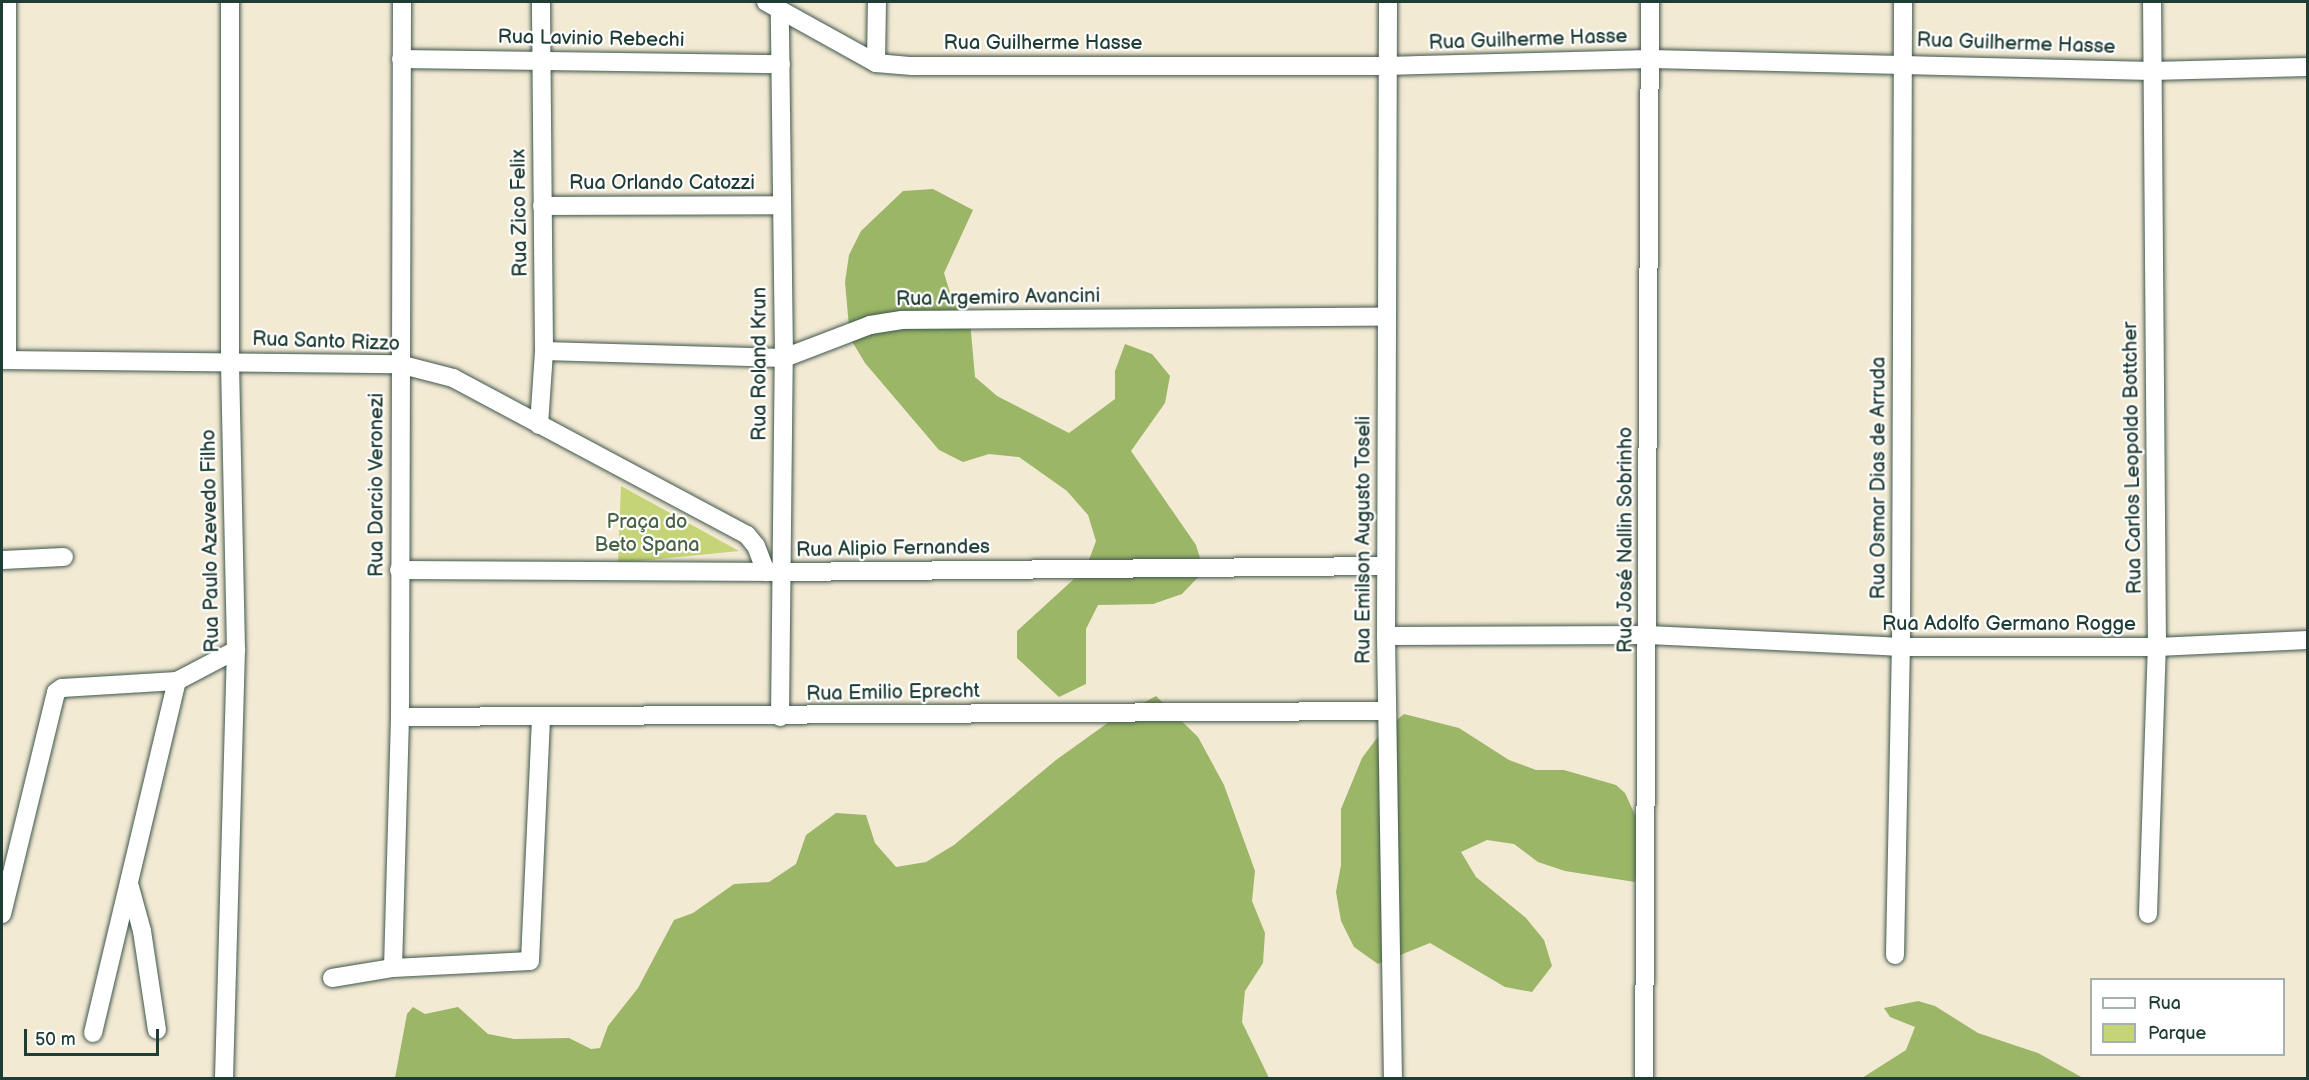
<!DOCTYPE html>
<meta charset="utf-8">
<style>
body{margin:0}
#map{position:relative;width:2309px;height:1080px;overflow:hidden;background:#f3ead4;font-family:"Balsamiq Sans",sans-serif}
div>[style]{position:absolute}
.green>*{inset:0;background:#c4d476}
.forest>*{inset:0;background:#9bb667}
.roads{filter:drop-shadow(0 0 2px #3f574c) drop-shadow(0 0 2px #3f574c)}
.minor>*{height:18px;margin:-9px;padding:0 9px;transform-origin:9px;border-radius:9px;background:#fff}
span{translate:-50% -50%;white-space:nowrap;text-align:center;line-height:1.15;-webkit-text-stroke:4.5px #fff;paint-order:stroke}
.street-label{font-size:20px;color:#1f3d34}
.park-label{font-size:20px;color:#486344}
.frame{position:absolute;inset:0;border:3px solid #1f3d34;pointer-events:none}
.legend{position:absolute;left:2090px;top:978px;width:195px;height:78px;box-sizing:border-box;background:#fff;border:2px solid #a5b1ae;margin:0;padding:8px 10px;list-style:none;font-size:18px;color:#1f3d34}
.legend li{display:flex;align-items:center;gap:12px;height:30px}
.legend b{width:30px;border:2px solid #a5b1ae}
.scale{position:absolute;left:24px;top:1029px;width:135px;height:27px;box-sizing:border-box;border:3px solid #1f3d34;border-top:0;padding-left:8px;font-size:18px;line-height:21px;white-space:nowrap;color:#1f3d34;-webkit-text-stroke:4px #fff;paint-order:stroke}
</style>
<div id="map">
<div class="green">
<div style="clip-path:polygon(621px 486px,739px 551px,618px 563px)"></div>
</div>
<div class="forest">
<div style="clip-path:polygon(933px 189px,973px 210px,944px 273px,952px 299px,970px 321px,975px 377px,997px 396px,1069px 433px,1115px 399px,1115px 371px,1125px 344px,1152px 354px,1170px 376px,1165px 403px,1131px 451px,1196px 545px,1204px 571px,1182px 594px,1153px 604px,1098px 605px,1086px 629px,1086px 684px,1059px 697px,1017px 658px,1017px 631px,1086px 568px,1096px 541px,1088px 515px,1067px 491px,1019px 457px,989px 454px,963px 462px,939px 450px,865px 363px,850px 338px,845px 282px,849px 255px,861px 231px,903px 191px)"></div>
<div style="clip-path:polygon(1156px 696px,1198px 737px,1224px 785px,1255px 871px,1252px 901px,1265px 933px,1263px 963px,1245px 991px,1242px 1022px,1269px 1078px,395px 1078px,407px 1014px,413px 1007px,425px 1014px,458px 1007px,488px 1034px,514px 1039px,569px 1038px,591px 1049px,600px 1048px,608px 1026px,638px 988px,674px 920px,693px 913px,734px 884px,769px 882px,796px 864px,806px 835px,836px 813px,866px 815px,875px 843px,896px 867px,926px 862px,954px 845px,1056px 760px,1109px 722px)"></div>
<div style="clip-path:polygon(1404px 714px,1459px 728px,1509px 760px,1536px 770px,1564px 770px,1616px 785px,1625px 793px,1642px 830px,1635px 882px,1565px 871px,1538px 862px,1514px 844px,1487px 840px,1461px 852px,1476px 877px,1526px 918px,1544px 940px,1552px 966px,1532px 992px,1505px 987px,1430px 943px,1378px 964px,1354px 947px,1341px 921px,1336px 892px,1341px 865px,1341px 809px,1362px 758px,1380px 734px)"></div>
<div style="clip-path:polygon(1918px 1001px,1935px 1006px,1978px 1033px,2038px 1053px,2083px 1078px,1862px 1078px,1906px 1050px,1915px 1027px,1890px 1017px,1884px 1008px)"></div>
</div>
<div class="roads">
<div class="minor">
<div style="left:7px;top:2px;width:358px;rotate:90deg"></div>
<div style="left:766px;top:2px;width:126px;rotate:29deg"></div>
<div style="left:876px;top:63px;width:36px;rotate:5deg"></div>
<div style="left:912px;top:66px;width:474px"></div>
<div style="left:1386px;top:66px;width:265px;rotate:-1.5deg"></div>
<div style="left:1651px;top:59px;width:501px;rotate:1.37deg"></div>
<div style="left:2152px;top:71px;width:156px;rotate:-1.5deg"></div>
<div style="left:1388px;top:2px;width:634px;rotate:90.18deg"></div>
<div style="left:1386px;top:636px;width:442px;rotate:89.1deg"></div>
<div style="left:401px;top:59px;width:380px;rotate:0.8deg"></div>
<div style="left:876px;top:63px;width:61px;rotate:-89.1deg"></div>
<div style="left:542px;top:206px;width:240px;rotate:-0.2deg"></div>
<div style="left:544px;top:351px;width:240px;rotate:1.7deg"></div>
<div style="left:784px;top:358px;width:92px;rotate:-21deg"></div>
<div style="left:870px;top:325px;width:32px;rotate:-9deg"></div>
<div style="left:902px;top:320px;width:485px;rotate:-0.4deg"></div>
<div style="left:2px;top:360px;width:397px;rotate:0.6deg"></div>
<div style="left:399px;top:364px;width:56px;rotate:14.5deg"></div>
<div style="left:453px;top:378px;width:333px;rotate:28.1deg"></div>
<div style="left:747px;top:535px;width:14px;rotate:51deg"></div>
<div style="left:756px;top:546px;width:28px;rotate:69deg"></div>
<div style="left:539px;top:425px;width:74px;rotate:-86.1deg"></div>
<div style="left:544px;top:351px;width:349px;rotate:-90.5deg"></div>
<div style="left:2px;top:560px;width:62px;rotate:-2.8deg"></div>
<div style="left:399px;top:570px;width:383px;rotate:0.3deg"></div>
<div style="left:782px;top:572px;width:604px;rotate:-0.57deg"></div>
<div style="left:1386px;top:636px;width:262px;rotate:-0.2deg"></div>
<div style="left:1648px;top:635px;width:253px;rotate:2.7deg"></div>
<div style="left:1901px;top:647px;width:256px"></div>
<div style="left:2157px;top:647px;width:151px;rotate:-2.7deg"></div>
<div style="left:400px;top:717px;width:987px;rotate:-0.35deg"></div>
<div style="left:780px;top:717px;width:359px;rotate:-89.4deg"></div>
<div style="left:784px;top:358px;width:347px;rotate:-90.7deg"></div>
<div style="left:130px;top:887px;width:46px;rotate:74.7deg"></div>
<div style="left:142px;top:931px;width:100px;rotate:81.4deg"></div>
<div style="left:2px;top:914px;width:228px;rotate:-76.3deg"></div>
<div style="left:56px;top:692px;width:7px;rotate:-34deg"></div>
<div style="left:62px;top:688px;width:115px;rotate:-3.5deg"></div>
<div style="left:177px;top:681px;width:67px;rotate:-27.7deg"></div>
<div style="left:2148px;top:914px;width:267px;rotate:-88.1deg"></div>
<div style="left:2157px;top:647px;width:645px;rotate:-90.44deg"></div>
<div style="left:1895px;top:955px;width:308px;rotate:-88.9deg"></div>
<div style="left:1901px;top:647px;width:645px;rotate:-89.82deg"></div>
<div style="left:393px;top:968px;width:251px;rotate:-88.4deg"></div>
<div style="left:400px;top:717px;width:715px;rotate:-89.84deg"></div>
<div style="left:332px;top:978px;width:62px;rotate:-9.3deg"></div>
<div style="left:393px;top:968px;width:137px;rotate:-2.9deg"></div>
<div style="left:530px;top:961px;width:244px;rotate:-87.4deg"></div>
<div style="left:93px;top:1033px;width:362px;rotate:-76.6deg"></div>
<div style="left:224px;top:1078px;width:428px;rotate:-88.4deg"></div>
<div style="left:236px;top:650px;width:288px;rotate:-91.2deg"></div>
<div style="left:230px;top:362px;width:360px;rotate:-90deg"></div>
<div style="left:1644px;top:1078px;width:1076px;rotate:-89.68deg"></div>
</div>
</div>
<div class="street-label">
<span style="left:591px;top:39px;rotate:1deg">Rua Lavinio Rebechi</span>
<span style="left:1528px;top:40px;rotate:-2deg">Rua Guilherme Hasse</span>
<span style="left:1043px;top:43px">Rua Guilherme Hasse</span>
<span style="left:2016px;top:44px;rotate:2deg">Rua Guilherme Hasse</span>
<span style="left:662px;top:183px">Rua Orlando Catozzi</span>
<span style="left:520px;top:213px;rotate:-91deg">Rua Zico Felix</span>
<span style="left:998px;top:298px;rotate:-1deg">Rua Argemiro Avancini</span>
<span style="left:326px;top:342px;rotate:2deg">Rua Santo Rizzo</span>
<span style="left:760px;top:364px;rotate:-90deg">Rua Roland Krun</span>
<span style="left:2133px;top:458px;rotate:-91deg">Rua Carlos Leopoldo Bottcher</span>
<span style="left:1879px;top:478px;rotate:-90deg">Rua Osmar Dias de Arruda</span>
<span style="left:377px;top:485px;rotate:-90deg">Rua Darcio Veronezi</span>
<span style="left:1364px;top:540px;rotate:-90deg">Rua Emilson Augusto Toseli</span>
<span style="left:1626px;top:540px;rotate:-90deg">Rua José Nallin Sobrinho</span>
<span style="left:211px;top:541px;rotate:-91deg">Rua Paulo Azevedo Filho</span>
<span style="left:893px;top:549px;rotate:-1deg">Rua Alipio Fernandes</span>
<span style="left:2009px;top:624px">Rua Adolfo Germano Rogge</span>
<span style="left:893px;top:693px;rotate:-1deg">Rua Emilio Eprecht</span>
</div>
<div class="park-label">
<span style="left:647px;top:534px">Praça do<br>Beto Spana</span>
</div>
<div class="frame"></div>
<ul class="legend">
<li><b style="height:8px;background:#fff"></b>Rua</li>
<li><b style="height:16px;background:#c4d476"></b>Parque</li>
</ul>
<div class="scale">50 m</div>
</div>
